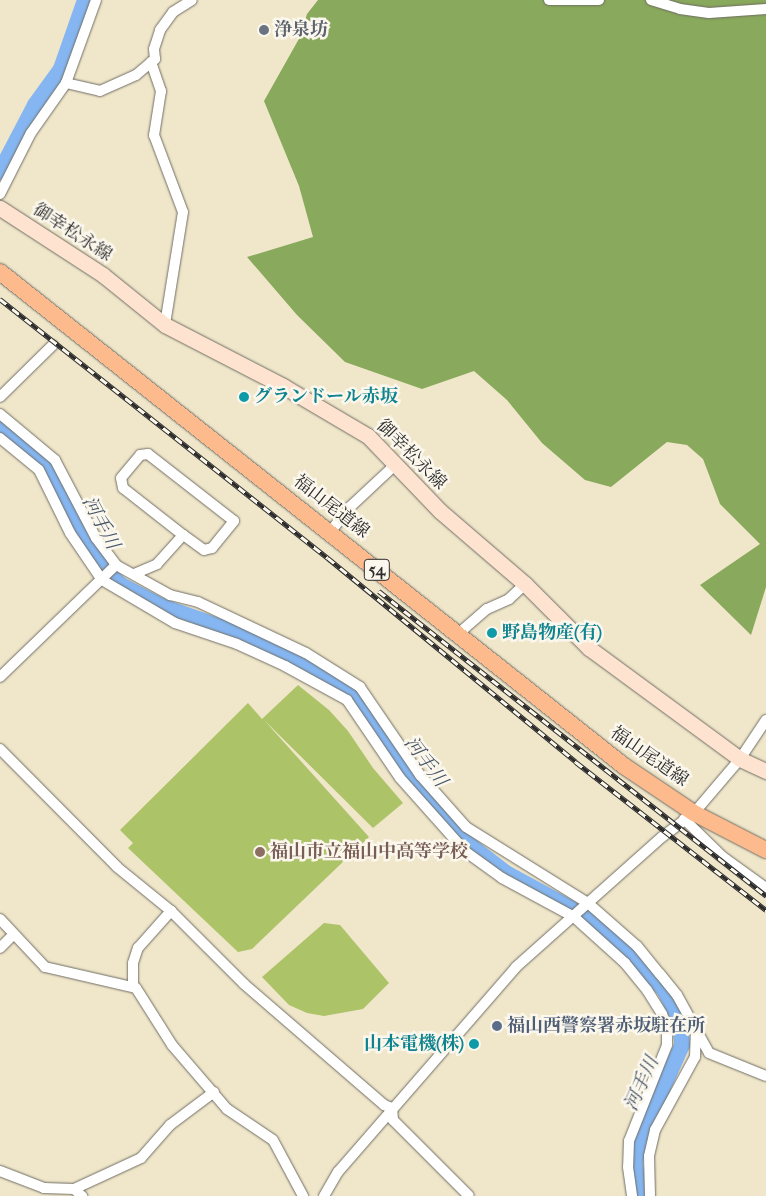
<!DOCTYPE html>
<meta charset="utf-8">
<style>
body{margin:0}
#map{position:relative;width:766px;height:1196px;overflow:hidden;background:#f0e7cb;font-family:"IM FELL French Canon","Noto Serif JP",serif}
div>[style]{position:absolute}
.green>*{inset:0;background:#acc368}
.forest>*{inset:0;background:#89a95c}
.river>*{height:16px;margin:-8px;padding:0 8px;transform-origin:8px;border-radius:8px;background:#85b6f1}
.roads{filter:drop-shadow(0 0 1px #706d63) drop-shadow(0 0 1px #706d63)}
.street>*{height:10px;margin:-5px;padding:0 5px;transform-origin:5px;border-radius:5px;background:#fff}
.secondary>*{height:15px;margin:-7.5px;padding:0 7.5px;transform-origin:7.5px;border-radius:7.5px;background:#fee3d1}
.primary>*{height:16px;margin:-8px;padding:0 8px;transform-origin:8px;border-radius:8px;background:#fcba8d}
.rail>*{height:4.5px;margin-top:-2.25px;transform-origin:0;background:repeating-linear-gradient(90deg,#fbf7ec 0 8px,#2b2b2b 0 16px);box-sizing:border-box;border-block:1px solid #2b2b2b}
.dots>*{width:14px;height:14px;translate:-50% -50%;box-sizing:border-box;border:2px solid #fbf7ec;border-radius:50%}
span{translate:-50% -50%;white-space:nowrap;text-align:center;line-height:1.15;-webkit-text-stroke:5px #fbf7ec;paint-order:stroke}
.shield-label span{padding:1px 4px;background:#fbf7ec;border:1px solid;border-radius:4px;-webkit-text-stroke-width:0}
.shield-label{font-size:16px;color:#2b2b2b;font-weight:700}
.worship-label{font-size:18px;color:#5b616d;font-weight:700}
.left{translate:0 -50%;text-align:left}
.street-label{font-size:18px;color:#2b2b2b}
.culture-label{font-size:18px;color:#0d838f;font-weight:700}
.right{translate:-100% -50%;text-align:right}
.education-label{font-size:18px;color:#785e54;font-weight:700}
.service-label{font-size:18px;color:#4e5e75;font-weight:700}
.water-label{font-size:19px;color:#465566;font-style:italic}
</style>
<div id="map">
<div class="green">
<div style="clip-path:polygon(298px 685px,329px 710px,348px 731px,373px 768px,403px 803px,373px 828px,264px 720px,369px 837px,252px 949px,238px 952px,128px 848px,133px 843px,120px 830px,248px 703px,262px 719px)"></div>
<div style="clip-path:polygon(324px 923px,340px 925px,389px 983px,363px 1009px,324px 1016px,307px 1013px,289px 1005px,262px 977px)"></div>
</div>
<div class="forest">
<div style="clip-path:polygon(318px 0,766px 0,766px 587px,751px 635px,700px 585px,760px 544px,720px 504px,703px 459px,687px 445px,667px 442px,611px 487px,585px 480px,542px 443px,507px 400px,474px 371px,422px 389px,345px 362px,297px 315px,247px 257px,313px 237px,299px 186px,264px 101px,300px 37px,307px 14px)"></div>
</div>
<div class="river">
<div style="left:0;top:172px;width:76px;rotate:-62.4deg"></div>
<div style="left:35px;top:105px;width:44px;rotate:-54.2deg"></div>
<div style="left:61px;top:69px;width:73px;rotate:-70.8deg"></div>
<div style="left:0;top:424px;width:43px;rotate:37.4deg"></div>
<div style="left:34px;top:450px;width:23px;rotate:45deg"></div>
<div style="left:50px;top:466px;width:81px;rotate:65deg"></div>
<div style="left:84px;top:539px;width:34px;rotate:58deg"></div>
<div style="left:102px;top:568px;width:25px;rotate:42deg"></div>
<div style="left:121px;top:585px;width:45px;rotate:27.7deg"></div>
<div style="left:161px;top:606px;width:93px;rotate:19.4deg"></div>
<div style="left:249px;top:637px;width:92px;rotate:28.5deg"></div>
<div style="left:330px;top:681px;width:30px;rotate:37deg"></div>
<div style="left:354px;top:699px;width:112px;rotate:54.5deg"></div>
<div style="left:419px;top:790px;width:60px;rotate:49.7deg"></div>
<div style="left:458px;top:836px;width:61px;rotate:37.6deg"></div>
<div style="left:506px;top:873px;width:102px;rotate:28.6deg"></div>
<div style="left:596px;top:922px;width:44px;rotate:39.5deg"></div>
<div style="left:630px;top:950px;width:54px;rotate:49.5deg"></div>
<div style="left:665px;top:991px;width:33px;rotate:63deg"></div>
<div style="left:680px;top:1020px;width:25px;rotate:85deg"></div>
<div style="left:682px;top:1045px;width:103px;rotate:114.1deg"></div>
<div style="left:640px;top:1139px;width:25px;rotate:102deg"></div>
<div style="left:635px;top:1163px;width:33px;rotate:83deg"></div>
</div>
<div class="roads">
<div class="street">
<div style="left:549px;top:0;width:50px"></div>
<div style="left:651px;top:0;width:30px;rotate:17deg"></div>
<div style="left:680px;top:9px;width:29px;rotate:8deg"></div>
<div style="left:709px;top:13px;width:57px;rotate:-4deg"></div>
<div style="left:151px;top:62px;width:31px;rotate:71deg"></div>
<div style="left:161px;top:91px;width:45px;rotate:99deg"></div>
<div style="left:154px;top:135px;width:82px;rotate:69.4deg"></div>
<div style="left:183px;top:212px;width:114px;rotate:99.1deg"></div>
<div style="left:66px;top:83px;width:35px;rotate:13deg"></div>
<div style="left:100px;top:91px;width:39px;rotate:-24deg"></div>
<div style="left:136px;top:75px;width:25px;rotate:-40deg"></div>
<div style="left:155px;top:59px;width:10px;rotate:-96deg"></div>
<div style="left:154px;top:49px;width:20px;rotate:-72deg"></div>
<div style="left:160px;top:30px;width:22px;rotate:-54deg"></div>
<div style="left:173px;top:12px;width:22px;rotate:-32deg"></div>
<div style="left:0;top:194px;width:68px;rotate:-63.1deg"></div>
<div style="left:31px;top:133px;width:61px;rotate:-55deg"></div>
<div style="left:66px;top:83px;width:88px;rotate:-70.1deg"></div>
<div style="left:0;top:397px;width:74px;rotate:-44.5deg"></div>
<div style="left:0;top:414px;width:72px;rotate:39.9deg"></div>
<div style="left:55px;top:460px;width:88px;rotate:62.3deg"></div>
<div style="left:96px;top:538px;width:34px;rotate:53deg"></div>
<div style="left:116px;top:565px;width:62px;rotate:29.1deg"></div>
<div style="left:170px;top:595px;width:29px;rotate:14deg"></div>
<div style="left:198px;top:602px;width:119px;rotate:25.3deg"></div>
<div style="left:306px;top:653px;width:64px;rotate:32.2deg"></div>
<div style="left:360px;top:687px;width:107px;rotate:55.7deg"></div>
<div style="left:420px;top:775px;width:69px;rotate:48.5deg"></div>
<div style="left:466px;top:827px;width:145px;rotate:32deg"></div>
<div style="left:589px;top:904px;width:64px;rotate:41.2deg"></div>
<div style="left:637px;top:946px;width:36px;rotate:51deg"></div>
<div style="left:660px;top:974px;width:27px;rotate:51deg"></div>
<div style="left:677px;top:995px;width:66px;rotate:61.1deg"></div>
<div style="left:709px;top:1053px;width:61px;rotate:22deg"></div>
<div style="left:0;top:438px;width:50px;rotate:39.4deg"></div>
<div style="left:39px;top:470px;width:70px;rotate:63.8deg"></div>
<div style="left:70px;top:533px;width:57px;rotate:55.8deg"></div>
<div style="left:102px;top:580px;width:85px;rotate:30.5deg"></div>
<div style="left:175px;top:623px;width:65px;rotate:18.7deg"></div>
<div style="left:237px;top:644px;width:53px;rotate:24.6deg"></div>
<div style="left:285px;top:666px;width:71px;rotate:28.7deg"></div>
<div style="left:347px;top:700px;width:94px;rotate:55.8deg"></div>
<div style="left:400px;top:778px;width:99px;rotate:48.3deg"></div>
<div style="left:466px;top:852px;width:44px;rotate:35.8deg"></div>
<div style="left:502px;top:878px;width:82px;rotate:28.4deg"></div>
<div style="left:574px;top:917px;width:69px;rotate:42deg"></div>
<div style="left:625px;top:963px;width:35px;rotate:51deg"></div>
<div style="left:647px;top:990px;width:28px;rotate:58deg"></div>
<div style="left:662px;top:1014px;width:15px;rotate:70deg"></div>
<div style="left:667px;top:1028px;width:17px;rotate:90deg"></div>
<div style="left:667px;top:1045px;width:103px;rotate:111.6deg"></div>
<div style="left:629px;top:1141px;width:26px;rotate:92deg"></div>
<div style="left:628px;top:1167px;width:29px;rotate:82deg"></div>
<div style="left:330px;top:532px;width:32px;rotate:-51deg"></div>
<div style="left:350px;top:507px;width:62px;rotate:-43deg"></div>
<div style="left:134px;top:574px;width:25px;rotate:-23deg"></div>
<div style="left:157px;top:564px;width:39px;rotate:-48deg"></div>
<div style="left:183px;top:535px;width:76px;rotate:-141.9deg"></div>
<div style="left:123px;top:488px;width:10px;rotate:-101deg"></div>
<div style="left:121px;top:478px;width:30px;rotate:-50deg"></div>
<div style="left:140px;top:455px;width:8px;rotate:-7deg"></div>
<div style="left:148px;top:454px;width:109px;rotate:37.9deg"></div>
<div style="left:234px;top:521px;width:35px;rotate:129deg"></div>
<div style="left:212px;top:548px;width:8px;rotate:166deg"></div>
<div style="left:204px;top:550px;width:26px;rotate:-144deg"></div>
<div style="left:458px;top:634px;width:38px;rotate:-41deg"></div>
<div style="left:487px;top:609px;width:24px;rotate:-24deg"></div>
<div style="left:509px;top:599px;width:22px;rotate:-43deg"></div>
<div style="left:0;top:677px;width:161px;rotate:-44deg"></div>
<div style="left:0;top:749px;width:166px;rotate:45.2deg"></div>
<div style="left:117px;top:867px;width:70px;rotate:39.2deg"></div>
<div style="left:171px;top:911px;width:103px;rotate:45deg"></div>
<div style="left:244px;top:984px;width:185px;rotate:40.8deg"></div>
<div style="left:384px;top:1105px;width:9px;rotate:21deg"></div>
<div style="left:392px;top:1108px;width:12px;rotate:85deg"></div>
<div style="left:393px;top:1120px;width:107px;rotate:45deg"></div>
<div style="left:684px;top:819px;width:54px;rotate:44.3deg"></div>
<div style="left:723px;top:857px;width:53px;rotate:35.8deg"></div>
<div style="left:0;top:919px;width:66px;rotate:46.8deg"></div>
<div style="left:45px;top:967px;width:93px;rotate:13deg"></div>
<div style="left:136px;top:988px;width:67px;rotate:57.7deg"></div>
<div style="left:172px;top:1045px;width:84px;rotate:49.3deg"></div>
<div style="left:227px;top:1109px;width:55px;rotate:34deg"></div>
<div style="left:273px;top:1140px;width:64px;rotate:61.8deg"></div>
<div style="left:0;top:948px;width:18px;rotate:-45deg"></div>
<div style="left:133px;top:986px;width:23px;rotate:-90deg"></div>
<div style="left:133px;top:963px;width:16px;rotate:-72deg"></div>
<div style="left:138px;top:948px;width:50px;rotate:-48.3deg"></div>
<div style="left:0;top:1171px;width:47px;rotate:21.1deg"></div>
<div style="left:44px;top:1188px;width:30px;rotate:2deg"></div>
<div style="left:74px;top:1189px;width:11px;rotate:41deg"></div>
<div style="left:74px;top:1189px;width:74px;rotate:-24.8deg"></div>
<div style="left:141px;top:1158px;width:44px;rotate:-48.7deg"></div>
<div style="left:170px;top:1125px;width:55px;rotate:-36.9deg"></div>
<div style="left:324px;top:1196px;width:28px;rotate:-60deg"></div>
<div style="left:338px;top:1172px;width:271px;rotate:-49deg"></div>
<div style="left:516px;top:967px;width:195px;rotate:-41.7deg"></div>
<div style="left:662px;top:837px;width:40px;rotate:-37deg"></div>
<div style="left:694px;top:813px;width:71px;rotate:-49.6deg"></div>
<div style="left:740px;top:759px;width:47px;rotate:-56.3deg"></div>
<div style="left:650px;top:1196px;width:40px;rotate:-91.4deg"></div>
<div style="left:649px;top:1156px;width:27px;rotate:-77deg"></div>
<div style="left:655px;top:1130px;width:83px;rotate:-61.3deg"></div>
<div style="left:695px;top:1057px;width:23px;rotate:-88deg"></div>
</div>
<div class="secondary">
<div style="left:0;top:208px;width:123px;rotate:33deg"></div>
<div style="left:103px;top:275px;width:80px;rotate:38.9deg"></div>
<div style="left:165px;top:325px;width:133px;rotate:27.3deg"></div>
<div style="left:283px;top:386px;width:99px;rotate:30.5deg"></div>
<div style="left:368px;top:436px;width:104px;rotate:46.2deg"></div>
<div style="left:440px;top:511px;width:112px;rotate:40.7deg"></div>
<div style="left:525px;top:584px;width:91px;rotate:45deg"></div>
<div style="left:589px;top:648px;width:187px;rotate:36.3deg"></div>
<div style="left:740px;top:759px;width:29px;rotate:25deg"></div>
</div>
<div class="primary">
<div style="left:0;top:272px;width:796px;rotate:38.37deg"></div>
<div style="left:624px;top:766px;width:84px;rotate:33.9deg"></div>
<div style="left:694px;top:813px;width:81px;rotate:27.2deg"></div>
</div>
</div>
<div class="rail">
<div style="left:0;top:299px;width:418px;rotate:38.3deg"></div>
<div style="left:328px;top:558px;width:321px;rotate:39.4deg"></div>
<div style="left:576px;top:762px;width:241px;rotate:37.9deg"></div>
<div style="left:379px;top:591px;width:493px;rotate:38.2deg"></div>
</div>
<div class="dots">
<div style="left:264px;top:30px;background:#6b7280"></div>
<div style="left:244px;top:397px;background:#0f9aa8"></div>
<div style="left:492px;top:633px;background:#0f9aa8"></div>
<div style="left:260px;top:852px;background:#8d6e63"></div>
<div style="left:497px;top:1026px;background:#5c6f8a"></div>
<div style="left:474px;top:1044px;background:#0f9aa8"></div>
</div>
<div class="shield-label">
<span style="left:377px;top:570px">54</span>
</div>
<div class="worship-label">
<span class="left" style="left:274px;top:30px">浄泉坊</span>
</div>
<div class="street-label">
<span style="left:72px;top:233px;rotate:33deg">御幸松永線</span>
<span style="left:411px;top:455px;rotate:45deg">御幸松永線</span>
<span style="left:331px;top:507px;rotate:38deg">福山尾道線</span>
<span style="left:649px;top:757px;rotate:35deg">福山尾道線</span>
</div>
<div class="culture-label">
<span class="left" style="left:254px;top:397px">グランドール赤坂</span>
<span class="left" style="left:502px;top:633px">野島物産(有)</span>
<span class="right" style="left:464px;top:1044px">山本電機(株)</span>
</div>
<div class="education-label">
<span class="left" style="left:270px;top:852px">福山市立福山中高等学校</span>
</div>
<div class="service-label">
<span class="left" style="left:507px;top:1026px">福山西警察署赤坂駐在所</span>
</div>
<div class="water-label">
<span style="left:100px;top:523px;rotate:62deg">河手川</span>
<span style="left:425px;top:762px;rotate:53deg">河手川</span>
<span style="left:642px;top:1084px;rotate:-66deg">河手川</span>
</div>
</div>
